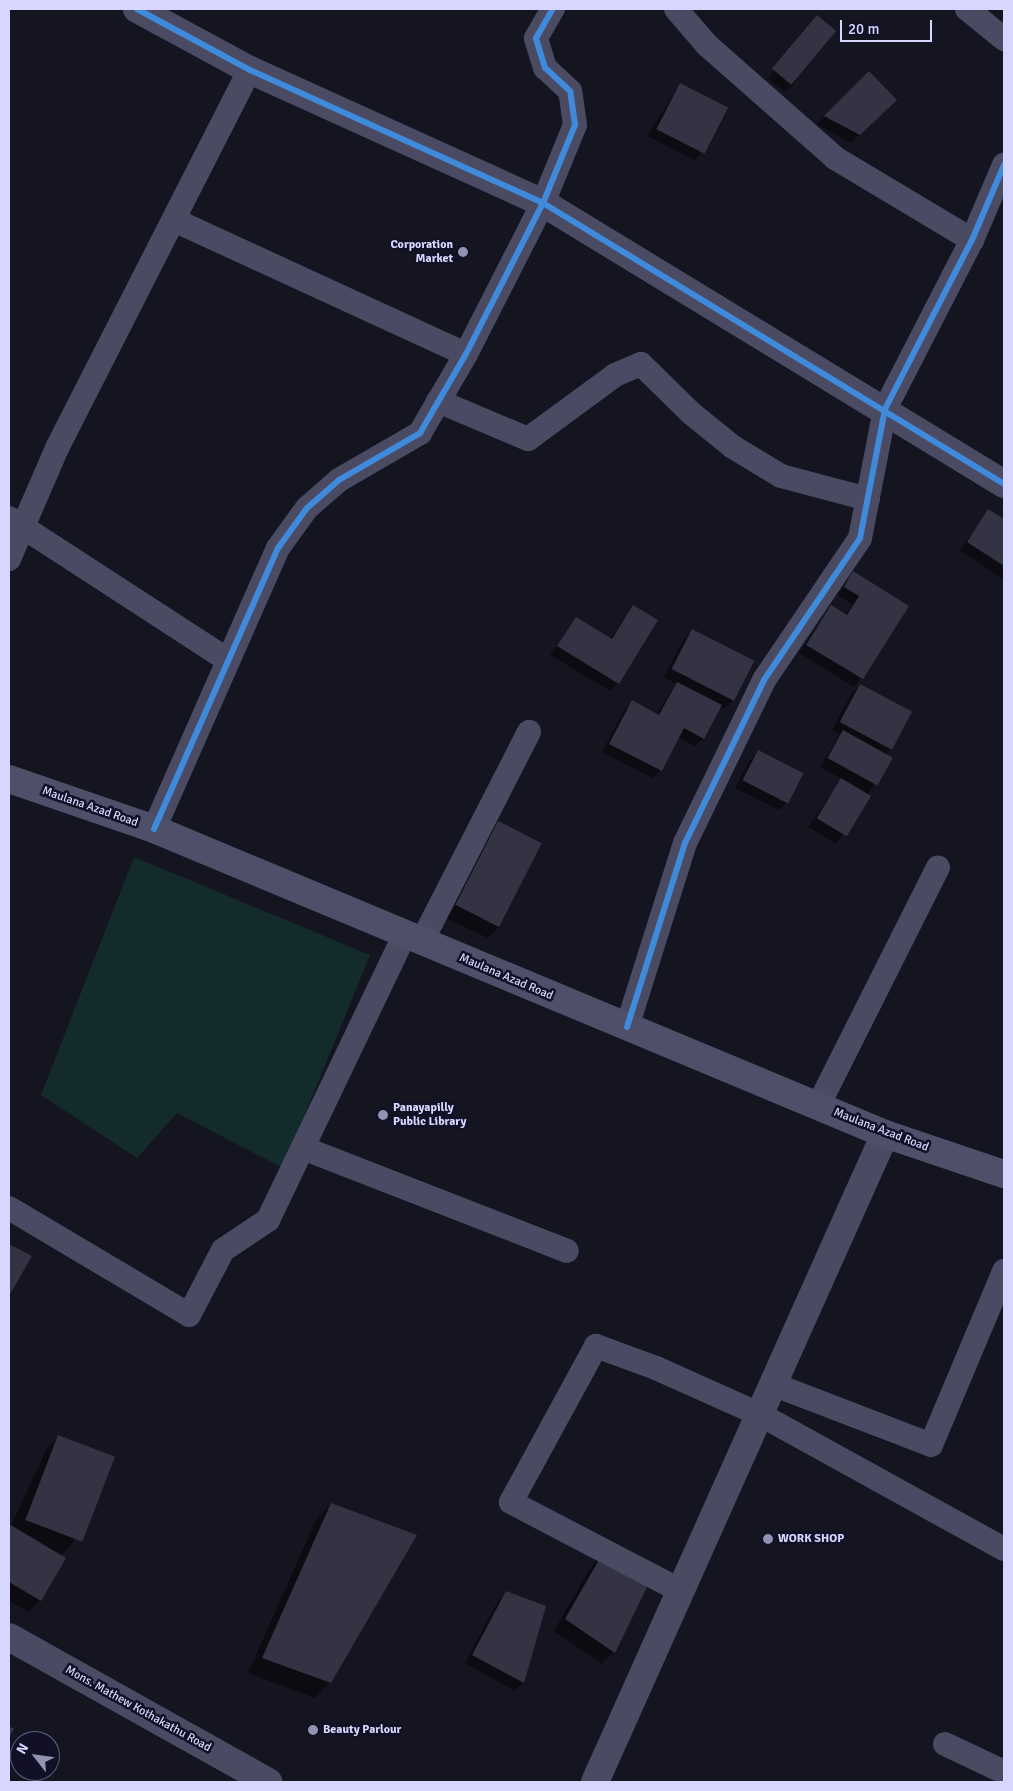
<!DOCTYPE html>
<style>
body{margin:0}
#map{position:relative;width:1013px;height:1791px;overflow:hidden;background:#151521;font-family:Signika,sans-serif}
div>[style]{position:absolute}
.green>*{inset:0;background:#132c2b}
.shadow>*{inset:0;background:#0007}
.building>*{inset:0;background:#343343;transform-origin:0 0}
.minor>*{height:24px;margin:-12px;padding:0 12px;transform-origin:12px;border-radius:12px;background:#4a4b62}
.tertiary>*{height:28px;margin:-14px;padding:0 14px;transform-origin:14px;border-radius:14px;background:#4a4b62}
.secondary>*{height:28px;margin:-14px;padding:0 14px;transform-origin:14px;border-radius:14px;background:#4d5068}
.cycleway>*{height:6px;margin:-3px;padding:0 3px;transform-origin:3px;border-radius:3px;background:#408adc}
.dots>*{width:14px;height:14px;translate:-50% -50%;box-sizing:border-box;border:2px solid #111026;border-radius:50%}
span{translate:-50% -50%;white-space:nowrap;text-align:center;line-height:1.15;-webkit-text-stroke:5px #111026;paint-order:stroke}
.poi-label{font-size:12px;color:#d7d6fe;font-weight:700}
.right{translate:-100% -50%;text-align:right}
.left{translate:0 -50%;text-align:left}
.street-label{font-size:12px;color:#d7d6fe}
.frame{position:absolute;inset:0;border:10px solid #d7d6fe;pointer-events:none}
.north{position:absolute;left:10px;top:1731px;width:50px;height:50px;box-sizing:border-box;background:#111026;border:1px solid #605f7c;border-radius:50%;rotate:300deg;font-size:14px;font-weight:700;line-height:20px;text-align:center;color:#d7d6fe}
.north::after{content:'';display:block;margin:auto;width:18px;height:22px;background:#9392b1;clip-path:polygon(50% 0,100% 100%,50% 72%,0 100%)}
.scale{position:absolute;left:840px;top:20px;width:92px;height:22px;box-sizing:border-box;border:2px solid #d7d6fe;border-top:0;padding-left:6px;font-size:15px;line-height:18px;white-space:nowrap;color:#d7d6fe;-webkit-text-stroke:4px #111026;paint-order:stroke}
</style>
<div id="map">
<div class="green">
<div style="clip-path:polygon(134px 857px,370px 955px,283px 1168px,177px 1113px,137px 1158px,41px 1095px)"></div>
</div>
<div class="shadow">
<div style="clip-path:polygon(817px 17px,794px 84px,785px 92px,768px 79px)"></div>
<div style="clip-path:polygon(869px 73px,895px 100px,851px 143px,817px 124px)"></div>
<div style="clip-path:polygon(680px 85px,702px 152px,694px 160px,647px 136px)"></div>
<div style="clip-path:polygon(989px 510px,1004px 520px,1004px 580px,960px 550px)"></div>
<div style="clip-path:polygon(854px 573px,907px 607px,854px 687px,799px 653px,831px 606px,845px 616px,852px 604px,837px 595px)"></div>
<div style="clip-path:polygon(633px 607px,618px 683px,610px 691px,550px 655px,576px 618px,610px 639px)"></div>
<div style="clip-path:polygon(692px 631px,732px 701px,724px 709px,720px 707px,703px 738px,695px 746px,678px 737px,661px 770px,653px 778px,602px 752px,624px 710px,632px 702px,656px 715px,676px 684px,664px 677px,684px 639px)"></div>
<div style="clip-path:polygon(860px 685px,891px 749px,885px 755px,891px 758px,836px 844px,808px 827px,842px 779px,820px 767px,840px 734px,832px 730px,852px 693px)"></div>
<div style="clip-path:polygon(758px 752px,787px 802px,779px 810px,735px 788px,750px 760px)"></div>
<div style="clip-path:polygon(498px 822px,500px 926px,488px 938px,445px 918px,486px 834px)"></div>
<div style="clip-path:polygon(59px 1436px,113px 1458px,72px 1544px,61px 1556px,40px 1600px,28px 1612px,9px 1601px,9px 1525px,11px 1526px,47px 1448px)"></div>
<div style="clip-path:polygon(331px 1504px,330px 1682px,315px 1698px,248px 1673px,316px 1520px)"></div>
<div style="clip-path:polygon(604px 1553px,614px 1652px,602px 1664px,554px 1631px,592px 1565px)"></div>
<div style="clip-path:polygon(506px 1593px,545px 1606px,523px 1683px,515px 1691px,465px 1663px,498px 1601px)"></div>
</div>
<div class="building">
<div style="left:817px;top:15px;width:25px;height:70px;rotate:40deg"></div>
<div style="clip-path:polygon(869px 71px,897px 100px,860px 135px,824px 116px)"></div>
<div style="left:680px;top:83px;width:54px;height:52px;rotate:27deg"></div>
<div style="clip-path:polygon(988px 509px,1004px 519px,1004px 566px,967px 542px)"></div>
<div style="clip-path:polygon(853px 571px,909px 606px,863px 679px,806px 645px,831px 605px,847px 615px,859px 596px,844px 587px)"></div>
<div style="clip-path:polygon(633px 605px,658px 620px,619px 684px,557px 646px,576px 617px,612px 639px)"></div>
<div style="left:692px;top:629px;width:70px;height:45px;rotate:27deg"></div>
<div style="clip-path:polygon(677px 682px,722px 705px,704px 739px,684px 728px,662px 771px,609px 744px,632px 700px,659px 715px)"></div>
<div style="left:860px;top:684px;width:59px;height:43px;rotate:28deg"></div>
<div style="left:843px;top:730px;width:57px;height:32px;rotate:29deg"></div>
<div style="left:758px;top:750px;width:51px;height:34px;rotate:27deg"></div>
<div style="left:841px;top:778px;width:35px;height:47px;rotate:31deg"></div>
<div style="left:498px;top:821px;width:49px;height:94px;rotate:27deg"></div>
<div style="clip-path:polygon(9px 1244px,32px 1256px,9px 1296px)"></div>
<div style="left:58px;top:1435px;width:61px;height:91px;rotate:21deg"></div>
<div style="clip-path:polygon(331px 1503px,417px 1535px,331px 1683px,262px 1658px)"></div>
<div style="clip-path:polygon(9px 1524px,66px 1558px,41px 1601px,9px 1582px)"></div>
<div style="clip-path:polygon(604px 1551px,649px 1583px,615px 1653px,565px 1619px)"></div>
<div style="clip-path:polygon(506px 1591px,546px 1606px,524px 1683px,472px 1655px)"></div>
<div style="clip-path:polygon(9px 1726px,14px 1729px,9px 1738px)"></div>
</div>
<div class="minor">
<div style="left:676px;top:9px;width:48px;rotate:49.3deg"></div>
<div style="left:707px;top:45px;width:171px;rotate:41.4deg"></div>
<div style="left:835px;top:158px;width:160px;rotate:30.9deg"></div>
<div style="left:967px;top:9px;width:48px;rotate:39deg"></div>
<div style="left:174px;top:220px;width:321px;rotate:24.7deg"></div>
<div style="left:438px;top:401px;width:98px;rotate:22.9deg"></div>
<div style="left:528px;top:439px;width:108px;rotate:-36.3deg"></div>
<div style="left:615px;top:375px;width:28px;rotate:-23deg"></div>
<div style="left:641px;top:364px;width:70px;rotate:44.4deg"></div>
<div style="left:691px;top:413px;width:54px;rotate:39deg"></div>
<div style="left:733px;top:447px;width:56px;rotate:31.1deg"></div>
<div style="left:781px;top:476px;width:90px;rotate:14.8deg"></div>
<div style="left:9px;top:518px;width:261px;rotate:33deg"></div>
<div style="left:9px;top:559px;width:121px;rotate:-66.6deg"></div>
<div style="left:57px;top:448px;width:424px;rotate:-63deg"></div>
<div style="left:154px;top:829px;width:307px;rotate:-66.2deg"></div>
<div style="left:278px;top:548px;width:49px;rotate:-54.1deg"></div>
<div style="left:307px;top:508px;width:43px;rotate:-41.2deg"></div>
<div style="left:339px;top:480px;width:94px;rotate:-30.1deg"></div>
<div style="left:420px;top:433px;width:91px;rotate:-59.8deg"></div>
<div style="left:466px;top:354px;width:169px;rotate:-63deg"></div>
<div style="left:543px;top:203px;width:84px;rotate:-67.7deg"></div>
<div style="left:575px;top:125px;width:34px;rotate:-98deg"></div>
<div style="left:570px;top:91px;width:34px;rotate:-137deg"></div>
<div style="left:545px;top:68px;width:31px;rotate:-107deg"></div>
<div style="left:536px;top:38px;width:34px;rotate:-60deg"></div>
<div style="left:422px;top:941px;width:235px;rotate:-62.9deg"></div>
<div style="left:627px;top:1027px;width:193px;rotate:-72.5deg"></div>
<div style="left:685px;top:843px;width:181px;rotate:-64.1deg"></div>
<div style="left:764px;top:680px;width:171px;rotate:-55.9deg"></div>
<div style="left:860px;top:538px;width:131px;rotate:-79deg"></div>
<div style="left:885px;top:409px;width:190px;rotate:-62.8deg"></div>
<div style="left:972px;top:240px;width:82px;rotate:-66.9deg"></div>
<div style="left:818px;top:1106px;width:267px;rotate:-63.3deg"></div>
<div style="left:303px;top:1148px;width:283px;rotate:21.3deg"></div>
<div style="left:9px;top:1208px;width:209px;rotate:30.7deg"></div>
<div style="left:189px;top:1315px;width:73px;rotate:-62.4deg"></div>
<div style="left:223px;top:1250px;width:54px;rotate:-33.7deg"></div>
<div style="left:268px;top:1220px;width:317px;rotate:-64.4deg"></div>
<div style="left:775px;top:1385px;width:167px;rotate:21deg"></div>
<div style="left:931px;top:1445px;width:189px;rotate:-67.2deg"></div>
<div style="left:681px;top:1591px;width:192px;rotate:-152.4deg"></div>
<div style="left:511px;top:1502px;width:178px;rotate:-61.4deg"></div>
<div style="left:596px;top:1346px;width:64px;rotate:20.1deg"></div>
<div style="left:656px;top:1368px;width:115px;rotate:24.1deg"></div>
<div style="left:761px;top:1415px;width:277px;rotate:28.9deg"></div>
<div style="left:945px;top:1744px;width:65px;rotate:25.4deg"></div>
</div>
<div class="tertiary">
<div style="left:137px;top:9px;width:128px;rotate:28.4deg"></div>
<div style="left:250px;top:70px;width:322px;rotate:24.4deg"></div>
<div style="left:543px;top:203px;width:540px;rotate:31.36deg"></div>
<div style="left:9px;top:1637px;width:297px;rotate:29.2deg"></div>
<div style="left:595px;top:1782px;width:710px;rotate:-65.89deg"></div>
</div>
<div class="secondary">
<div style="left:9px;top:779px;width:153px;rotate:19deg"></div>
<div style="left:154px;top:829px;width:792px;rotate:22.65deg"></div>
<div style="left:885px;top:1134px;width:126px;rotate:18.6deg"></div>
</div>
<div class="cycleway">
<div style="left:137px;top:9px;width:128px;rotate:28.4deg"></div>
<div style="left:250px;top:70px;width:322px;rotate:24.4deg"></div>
<div style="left:543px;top:203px;width:540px;rotate:31.36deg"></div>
<div style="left:154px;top:829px;width:307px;rotate:-66.2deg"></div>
<div style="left:278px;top:548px;width:49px;rotate:-54.1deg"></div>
<div style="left:307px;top:508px;width:43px;rotate:-41.2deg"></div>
<div style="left:339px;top:480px;width:94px;rotate:-30.1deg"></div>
<div style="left:420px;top:433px;width:91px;rotate:-59.8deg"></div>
<div style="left:466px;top:354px;width:169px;rotate:-63deg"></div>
<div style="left:543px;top:203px;width:84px;rotate:-67.7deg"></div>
<div style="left:575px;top:125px;width:34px;rotate:-98deg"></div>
<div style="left:570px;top:91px;width:34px;rotate:-137deg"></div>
<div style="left:545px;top:68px;width:31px;rotate:-107deg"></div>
<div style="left:536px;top:38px;width:34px;rotate:-60deg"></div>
<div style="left:627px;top:1027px;width:193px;rotate:-72.5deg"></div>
<div style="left:685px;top:843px;width:181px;rotate:-64.1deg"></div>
<div style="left:764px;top:680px;width:171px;rotate:-55.9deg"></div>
<div style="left:860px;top:538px;width:131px;rotate:-79deg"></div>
<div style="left:885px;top:409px;width:190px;rotate:-62.8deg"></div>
<div style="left:972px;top:240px;width:82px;rotate:-66.9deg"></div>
</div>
<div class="dots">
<div style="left:463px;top:252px;background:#9392b1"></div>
<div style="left:383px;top:1115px;background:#9392b1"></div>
<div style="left:768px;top:1539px;background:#9392b1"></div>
<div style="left:313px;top:1730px;background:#9392b1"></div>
</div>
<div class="poi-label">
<span class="right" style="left:453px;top:252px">Corporation<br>Market</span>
<span class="left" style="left:393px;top:1115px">Panayapilly<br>Public Library</span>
<span class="left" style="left:778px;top:1539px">WORK SHOP</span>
<span class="left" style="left:323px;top:1730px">Beauty Parlour</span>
</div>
<div class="street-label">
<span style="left:90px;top:807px;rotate:19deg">Maulana Azad Road</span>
<span style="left:506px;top:977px;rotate:23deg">Maulana Azad Road</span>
<span style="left:881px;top:1130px;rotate:21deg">Maulana Azad Road</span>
<span style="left:138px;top:1709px;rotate:29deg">Mons. Mathew Kothakathu Road</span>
</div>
<div class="frame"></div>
<div class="north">N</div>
<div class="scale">20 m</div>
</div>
